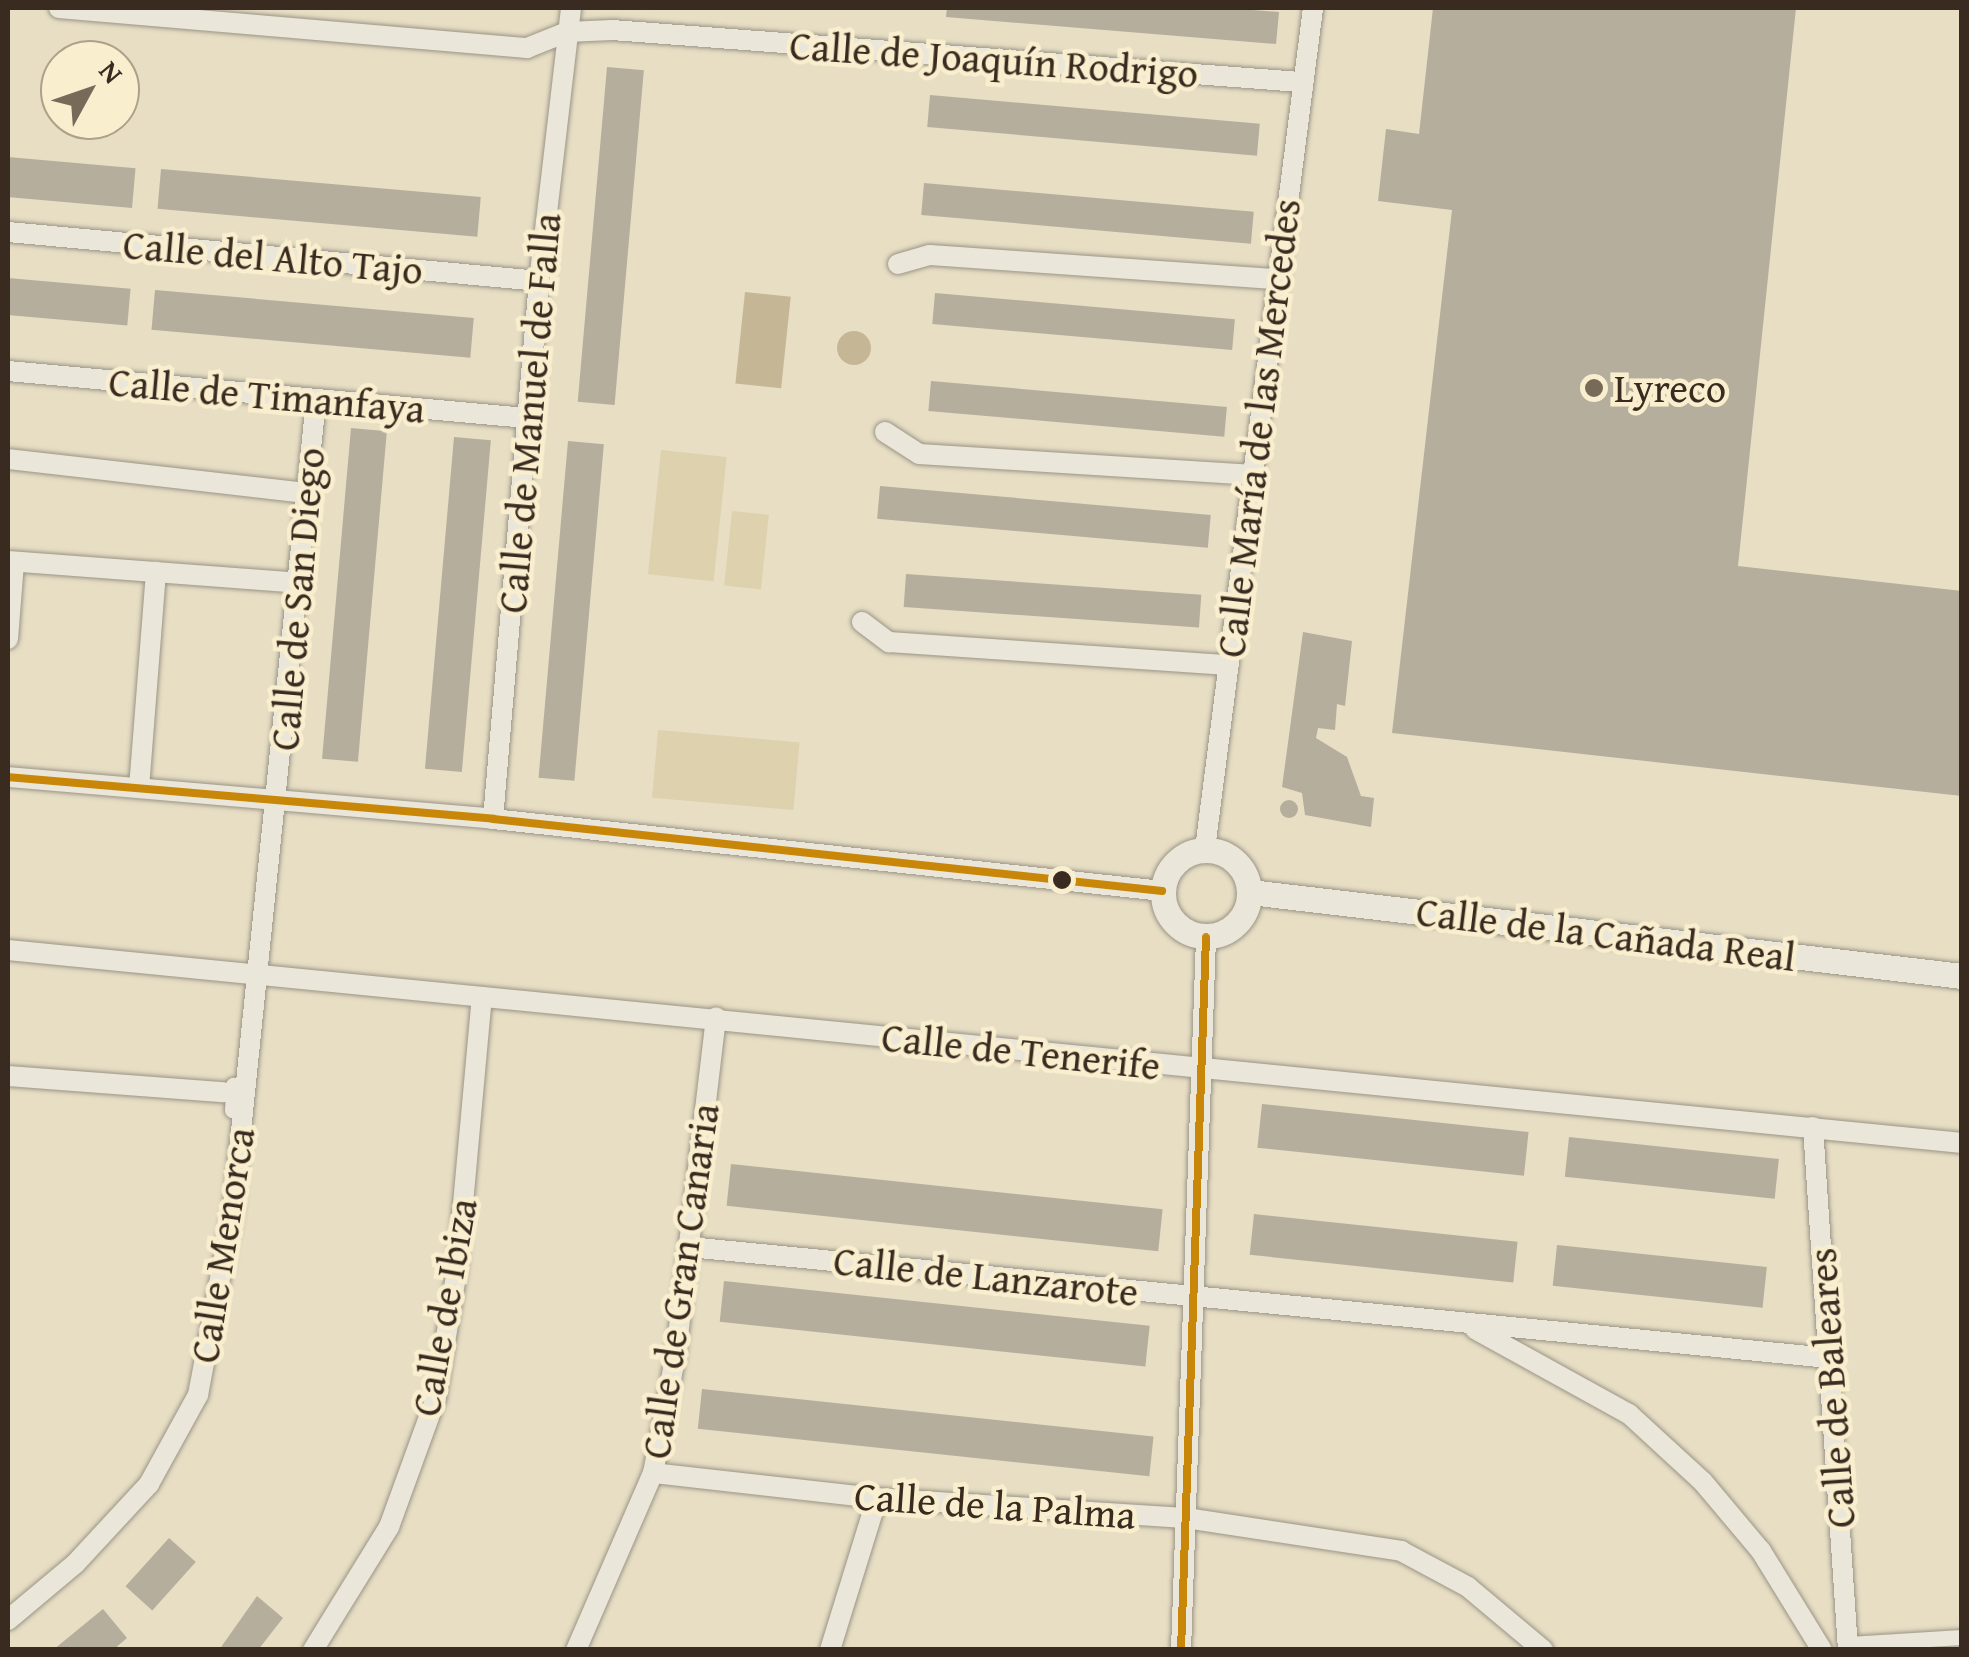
<!DOCTYPE html>
<meta charset="utf-8">
<style>
body{margin:0}
#map{position:relative;width:1969px;height:1657px;overflow:hidden;background:#e7dec4;font-family:"Gentium Book Plus",serif}
div>[style]{position:absolute}
.green>*{inset:0;background:#ded1ae;transform-origin:0 0}
.water>*{inset:0;background:#c5b796;transform-origin:0 0}
.round{border-radius:50%}
.building>*{inset:0;background:#b6ae9c;transform-origin:0 0}
.roads{filter:drop-shadow(0 0 2px #9b9485) drop-shadow(0 0 2px #9b9485)}
.pedestrian>*{height:15px;margin:-7.5px;padding:0 7.5px;transform-origin:7.5px;border-radius:7.5px;background:#eae6d9}
.minor>*{height:20px;margin:-10px;padding:0 10px;transform-origin:10px;border-radius:10px;background:#eae6d9}
.tertiary>*{height:25px;margin:-12.5px;padding:0 12.5px;transform-origin:12.5px;border-radius:12.5px;background:#eae6d9}
.tertiary>.ring{margin:-12.5px;padding:0;box-sizing:content-box;background:none;border:25px solid #eae6d9;border-radius:50%}
.bus-1>*{height:8px;margin:-4px;padding:0 4px;transform-origin:4px;border-radius:4px;background:#c88708}
.dots>*{width:28px;height:28px;translate:-50% -50%;box-sizing:border-box;border:5px solid #f9efcf;border-radius:50%}
span{translate:-50% -50%;white-space:nowrap;text-align:center;line-height:1.15;-webkit-text-stroke:9px #f9efcf;paint-order:stroke}
.street-label{font-size:40px;color:#3a2b20}
.poi-label{font-size:40px;color:#3a2b20}
.left{translate:0 -50%;text-align:left}
.frame{position:absolute;inset:0;border:10px solid #3a2b20;pointer-events:none}
.north{position:absolute;left:40px;top:40px;width:100px;height:100px;box-sizing:border-box;background:#f9efcf;border:2px solid #ada189;border-radius:50%;rotate:50deg;font-size:28px;font-weight:700;line-height:40px;text-align:center;color:#3a2b20}
.north::after{content:'';display:block;margin:auto;width:35px;height:45px;background:#776a59;clip-path:polygon(50% 0,100% 100%,50% 72%,0 100%)}
</style>
<div id="map">
<div class="green">
<div style="left:661px;top:450px;width:66px;height:125px;rotate:6deg"></div>
<div style="left:732px;top:511px;width:37px;height:75px;rotate:6deg"></div>
<div style="left:658px;top:730px;width:142px;height:68px;rotate:5deg"></div>
</div>
<div class="water">
<div style="left:745px;top:292px;width:46px;height:92px;rotate:6deg"></div>
<div class="round" style="left:837px;top:331px;width:34px;height:34px"></div>
</div>
<div class="building">
<div style="clip-path:polygon(947px 8px,1227px 8px,1279px 12px,1276px 44px,946px 17px)"></div>
<div style="clip-path:polygon(1433px 8px,1796px 8px,1738px 566px,1962px 591px,1962px 796px,1392px 733px,1452px 210px,1378px 201px,1386px 129px,1419px 134px)"></div>
<div style="left:607px;top:67px;width:37px;height:336px;rotate:5deg"></div>
<div style="left:930px;top:95px;width:331px;height:32px;rotate:5deg"></div>
<div style="left:8px;top:157px;width:128px;height:40px;rotate:5deg"></div>
<div style="left:161px;top:169px;width:321px;height:40px;rotate:5deg"></div>
<div style="left:924px;top:183px;width:331px;height:32px;rotate:5deg"></div>
<div style="left:8px;top:278px;width:123px;height:37px;rotate:5deg"></div>
<div style="left:155px;top:290px;width:320px;height:40px;rotate:5deg"></div>
<div style="left:935px;top:293px;width:301px;height:31px;rotate:5deg"></div>
<div style="left:931px;top:381px;width:297px;height:30px;rotate:5deg"></div>
<div style="left:351px;top:428px;width:36px;height:332px;rotate:5deg"></div>
<div style="left:454px;top:437px;width:37px;height:333px;rotate:5deg"></div>
<div style="left:568px;top:441px;width:36px;height:338px;rotate:5deg"></div>
<div style="left:880px;top:486px;width:332px;height:33px;rotate:5deg"></div>
<div style="left:906px;top:574px;width:296px;height:33px;rotate:4deg"></div>
<div style="clip-path:polygon(1303px 632px,1352px 641px,1345px 706px,1337px 704px,1335px 730px,1318px 728px,1316px 738px,1347px 757px,1361px 796px,1374px 798px,1371px 827px,1305px 815px,1302px 793px,1282px 787px)"></div>
<div class="round" style="left:1280px;top:800px;width:18px;height:18px"></div>
<div style="left:1262px;top:1104px;width:268px;height:44px;rotate:6deg"></div>
<div style="left:1569px;top:1137px;width:211px;height:40px;rotate:6deg"></div>
<div style="left:731px;top:1164px;width:434px;height:42px;rotate:6deg"></div>
<div style="left:1254px;top:1214px;width:265px;height:41px;rotate:6deg"></div>
<div style="left:1557px;top:1245px;width:211px;height:41px;rotate:6deg"></div>
<div style="left:724px;top:1281px;width:428px;height:41px;rotate:6deg"></div>
<div style="left:702px;top:1389px;width:454px;height:40px;rotate:6deg"></div>
<div style="left:169px;top:1538px;width:36px;height:65px;rotate:42deg"></div>
<div style="clip-path:polygon(257px 1596px,283px 1618px,258px 1650px,219px 1650px)"></div>
<div style="clip-path:polygon(103px 1609px,127px 1638px,113px 1650px,53px 1650px)"></div>
</div>
<div class="roads">
<div class="pedestrian">
<div style="left:223px;top:1092px;width:7px;rotate:27deg"></div>
<div style="left:229px;top:1095px;width:11px;rotate:-68deg"></div>
<div style="left:233px;top:1085px;width:25px;rotate:92deg"></div>
<div style="left:232px;top:1110px;width:12px"></div>
<div style="left:1848px;top:1644px;width:114px;rotate:-3.5deg"></div>
</div>
<div class="minor">
<div style="left:59px;top:8px;width:470px;rotate:4.9deg"></div>
<div style="left:527px;top:48px;width:43px;rotate:-21.8deg"></div>
<div style="left:567px;top:32px;width:45px;rotate:-2.5deg"></div>
<div style="left:612px;top:30px;width:691px;rotate:4.32deg"></div>
<div style="left:8px;top:232px;width:533px;rotate:5.27deg"></div>
<div style="left:898px;top:264px;width:33px;rotate:-16deg"></div>
<div style="left:930px;top:255px;width:348px;rotate:4deg"></div>
<div style="left:8px;top:371px;width:520px;rotate:5.18deg"></div>
<div style="left:885px;top:432px;width:40px;rotate:32.9deg"></div>
<div style="left:919px;top:454px;width:336px;rotate:3.6deg"></div>
<div style="left:8px;top:459px;width:301px;rotate:6.5deg"></div>
<div style="left:8px;top:561px;width:291px;rotate:4.3deg"></div>
<div style="left:862px;top:622px;width:34px;rotate:37deg"></div>
<div style="left:889px;top:642px;width:340px;rotate:3.9deg"></div>
<div style="left:8px;top:639px;width:77px;rotate:-85.5deg"></div>
<div style="left:8px;top:777px;width:487px;rotate:4.9deg"></div>
<div style="left:493px;top:819px;width:673px;rotate:6.14deg"></div>
<div style="left:139px;top:788px;width:217px;rotate:-85.5deg"></div>
<div style="left:493px;top:819px;width:540px;rotate:-85.11deg"></div>
<div style="left:539px;top:281px;width:275px;rotate:-83.3deg"></div>
<div style="left:1205px;top:849px;width:848px;rotate:-82.68deg"></div>
<div style="left:8px;top:950px;width:1964px;rotate:5.64deg"></div>
<div style="left:8px;top:1076px;width:216px;rotate:4.3deg"></div>
<div style="left:1813px;top:1127px;width:524px;rotate:86.17deg"></div>
<div style="left:689px;top:1247px;width:1145px;rotate:5.56deg"></div>
<div style="left:1475px;top:1329px;width:176px;rotate:28.9deg"></div>
<div style="left:1629px;top:1414px;width:100px;rotate:42.6deg"></div>
<div style="left:1703px;top:1482px;width:90px;rotate:50deg"></div>
<div style="left:1761px;top:1551px;width:116px;rotate:58.4deg"></div>
<div style="left:653px;top:1473px;width:225px;rotate:6.4deg"></div>
<div style="left:877px;top:1498px;width:310px;rotate:3.7deg"></div>
<div style="left:1186px;top:1518px;width:218px;rotate:8.7deg"></div>
<div style="left:1401px;top:1551px;width:76px;rotate:28.2deg"></div>
<div style="left:1468px;top:1587px;width:98px;rotate:40deg"></div>
<div style="left:8px;top:1620px;width:87px;rotate:-39.9deg"></div>
<div style="left:75px;top:1564px;width:109px;rotate:-47.2deg"></div>
<div style="left:149px;top:1484px;width:102px;rotate:-61.2deg"></div>
<div style="left:198px;top:1395px;width:189px;rotate:-79.3deg"></div>
<div style="left:233px;top:1209px;width:813px;rotate:-84.14deg"></div>
<div style="left:313px;top:1650px;width:145px;rotate:-58.3deg"></div>
<div style="left:389px;top:1527px;width:137px;rotate:-70deg"></div>
<div style="left:436px;top:1398px;width:130px;rotate:-80.7deg"></div>
<div style="left:457px;top:1270px;width:274px;rotate:-84.8deg"></div>
<div style="left:576px;top:1650px;width:193px;rotate:-66.5deg"></div>
<div style="left:653px;top:1473px;width:122px;rotate:-79.1deg"></div>
<div style="left:676px;top:1353px;width:338px;rotate:-83.2deg"></div>
<div style="left:830px;top:1650px;width:159px;rotate:-72.8deg"></div>
<div style="left:1181px;top:1650px;width:713px;rotate:-87.99deg"></div>
</div>
<div class="tertiary">
<div class="ring" style="left:1163px;top:850px;width:61px;height:61px"></div>
<div style="left:1250px;top:892px;width:717px;rotate:6.73deg"></div>
</div>
</div>
<div class="bus-1">
<div style="left:8px;top:777px;width:487px;rotate:4.9deg"></div>
<div style="left:493px;top:819px;width:673px;rotate:6.14deg"></div>
<div style="left:1181px;top:1650px;width:713px;rotate:-87.99deg"></div>
</div>
<div class="dots">
<div style="left:1594px;top:388px;background:#776a59"></div>
<div style="left:1062px;top:880px;background:#3a2b20"></div>
</div>
<div class="street-label">
<span style="left:994px;top:59px;rotate:4deg">Calle de Joaquín Rodrigo</span>
<span style="left:273px;top:257px;rotate:5deg">Calle del Alto Tajo</span>
<span style="left:267px;top:395px;rotate:5deg">Calle de Timanfaya</span>
<span style="left:529px;top:413px;rotate:-85deg">Calle de Manuel de Falla</span>
<span style="left:1258px;top:428px;rotate:-83deg">Calle María de las Mercedes</span>
<span style="left:297px;top:599px;rotate:-85deg">Calle de San Diego</span>
<span style="left:1606px;top:934px;rotate:7deg">Calle de la Cañada Real</span>
<span style="left:1021px;top:1051px;rotate:6deg">Calle de Tenerife</span>
<span style="left:222px;top:1245px;rotate:-81deg">Calle Menorca</span>
<span style="left:986px;top:1276px;rotate:6deg">Calle de Lanzarote</span>
<span style="left:680px;top:1281px;rotate:-82deg">Calle de Gran Canaria</span>
<span style="left:444px;top:1307px;rotate:-80deg">Calle de Ibiza</span>
<span style="left:1831px;top:1388px;rotate:-94deg">Calle de Baleares</span>
<span style="left:995px;top:1505px;rotate:4deg">Calle de la Palma</span>
</div>
<div class="poi-label">
<span class="left" style="left:1614px;top:388px">Lyreco</span>
</div>
<div class="frame"></div>
<div class="north">N</div>
</div>
